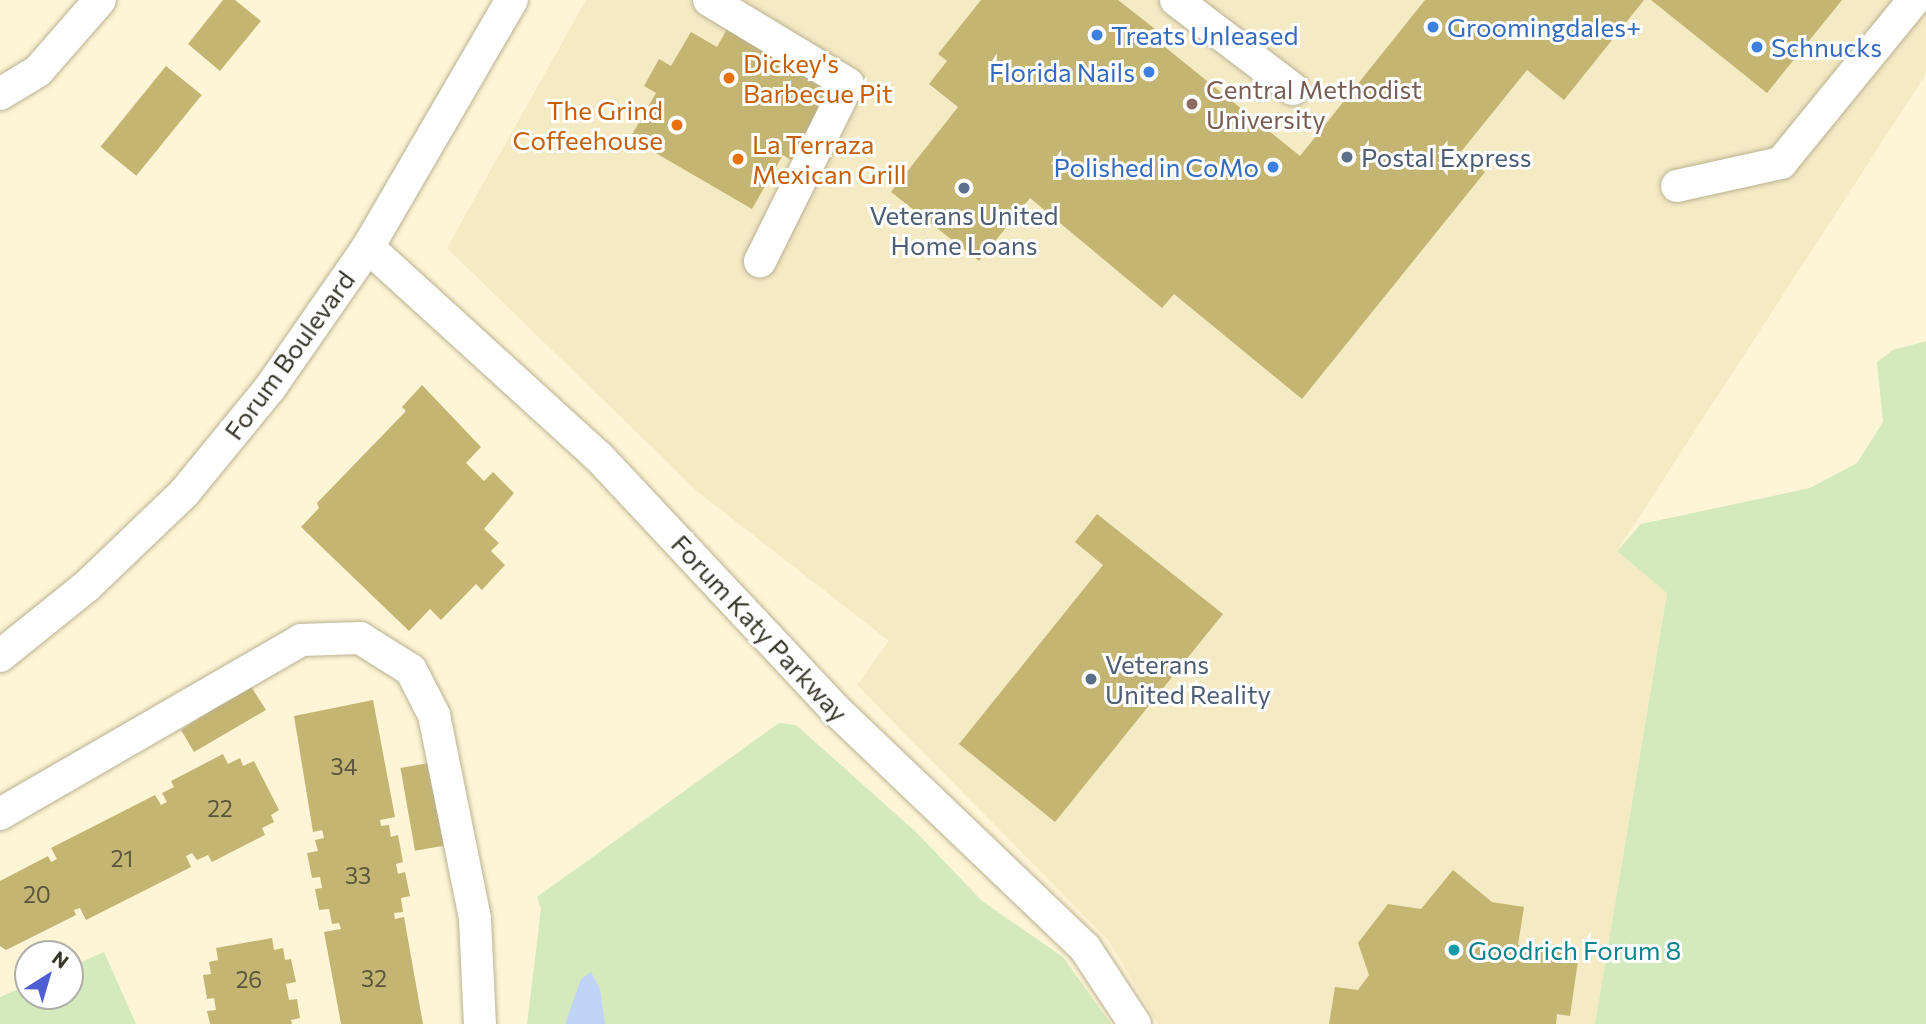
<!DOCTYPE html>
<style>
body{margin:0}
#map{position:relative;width:1926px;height:1024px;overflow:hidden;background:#fdf5d5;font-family:Commissioner,sans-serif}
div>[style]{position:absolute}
.built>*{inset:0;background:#f4eac4}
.green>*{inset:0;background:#d4eabd}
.water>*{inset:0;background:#bfd4f7}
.building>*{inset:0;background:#c5b572;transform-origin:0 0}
.roads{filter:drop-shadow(0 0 2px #b9b293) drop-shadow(0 0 2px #b9b293)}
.minor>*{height:32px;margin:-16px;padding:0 16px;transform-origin:16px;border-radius:16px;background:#fff}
.dots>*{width:19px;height:19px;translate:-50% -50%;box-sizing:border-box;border:4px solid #fff;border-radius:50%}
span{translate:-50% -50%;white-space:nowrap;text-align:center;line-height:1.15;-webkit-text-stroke:6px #fff;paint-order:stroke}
.number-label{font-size:23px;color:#5b553b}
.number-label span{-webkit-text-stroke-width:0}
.shop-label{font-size:26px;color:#366cbe}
.left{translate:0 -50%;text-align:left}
.right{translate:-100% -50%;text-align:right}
.food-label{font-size:26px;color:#c56008}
.education-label{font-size:26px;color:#785e54}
.service-label{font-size:26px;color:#4e5e75}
.street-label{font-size:26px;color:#383529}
.culture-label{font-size:26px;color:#0d838f}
.north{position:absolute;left:14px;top:940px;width:70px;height:70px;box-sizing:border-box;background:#fff;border:2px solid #afaea9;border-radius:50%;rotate:37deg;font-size:19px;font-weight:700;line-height:28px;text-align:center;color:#383529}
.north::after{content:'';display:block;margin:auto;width:24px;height:32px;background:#4f5dd3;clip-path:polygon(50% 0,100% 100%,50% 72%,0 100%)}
</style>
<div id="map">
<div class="built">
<div style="clip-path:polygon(586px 0,1926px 0,1926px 74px,1617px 551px,1667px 592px,1595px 1024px,1158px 1024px,1109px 941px,857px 685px,889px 641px,698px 492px,447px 248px)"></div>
</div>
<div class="green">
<div style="clip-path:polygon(1926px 341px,1926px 1024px,1595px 1024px,1667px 593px,1617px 551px,1641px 524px,1810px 488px,1857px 463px,1883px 422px,1877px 362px,1893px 350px)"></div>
<div style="clip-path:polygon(779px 723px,796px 725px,917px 833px,982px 901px,1063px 957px,1111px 1024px,527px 1024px,541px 909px,537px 897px)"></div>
<div style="clip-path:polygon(104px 952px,136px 1024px,0 1024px,0 997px,28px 985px,28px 996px,70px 996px,70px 967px)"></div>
</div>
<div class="water">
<div style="clip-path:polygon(591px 972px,600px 989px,605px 1024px,565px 1024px,581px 979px)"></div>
</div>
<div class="building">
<div style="clip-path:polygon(223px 0,235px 0,261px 21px,220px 71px,188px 44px)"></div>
<div style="clip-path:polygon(981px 0,1118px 0,1164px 36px,1160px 43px,1300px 156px,1425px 0,1644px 0,1564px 100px,1527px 70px,1460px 153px,1485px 172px,1302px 399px,1174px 294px,1162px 308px,1030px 198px,979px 261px,891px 192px,958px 107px,929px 84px,947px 61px,938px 54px)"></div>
<div style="clip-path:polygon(1651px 0,1842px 0,1767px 93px)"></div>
<div style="clip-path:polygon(727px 29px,822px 84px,826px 100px,791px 160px,783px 155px,752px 209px,630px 138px,656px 93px,644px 86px,659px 59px,671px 66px,691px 32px,717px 47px)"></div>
<div style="left:166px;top:66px;width:46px;height:104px;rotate:39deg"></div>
<div style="clip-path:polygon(422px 385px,481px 447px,466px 463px,484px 481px,493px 472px,514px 493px,484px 529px,499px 543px,491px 551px,505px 565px,482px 590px,476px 584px,441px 620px,430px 609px,409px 631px,301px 527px,319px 508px,317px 503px,406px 411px,402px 407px)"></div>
<div style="clip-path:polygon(1097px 514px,1223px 614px,1055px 822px,959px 744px,1103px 565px,1075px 542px)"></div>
<div style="clip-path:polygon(250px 685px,266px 710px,194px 752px,181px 730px)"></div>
<div style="clip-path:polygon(373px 700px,395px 817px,380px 820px,381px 826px,389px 825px,391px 837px,398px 835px,403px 862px,396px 864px,398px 874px,405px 872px,410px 896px,401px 898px,403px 912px,394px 913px,395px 919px,404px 917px,423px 1024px,341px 1024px,324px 932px,341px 929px,339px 923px,332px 924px,329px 909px,319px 910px,315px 889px,322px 888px,320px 877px,312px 878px,307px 853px,318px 851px,315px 840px,324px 838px,322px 830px,313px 832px,294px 716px)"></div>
<div style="clip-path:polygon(223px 754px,228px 764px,240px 758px,243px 766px,254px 761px,279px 810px,271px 815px,274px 822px,262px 828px,265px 835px,212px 862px,208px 855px,197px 860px,192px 853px,186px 856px,191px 867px,86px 920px,80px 908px,74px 910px,76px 915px,6px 950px,0 946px,0 881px,48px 856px,51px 862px,57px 859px,51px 848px,155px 795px,161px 805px,167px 802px,162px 793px,174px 787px,171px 781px)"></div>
<div style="left:429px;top:763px;width:84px;height:29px;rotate:80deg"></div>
<div style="clip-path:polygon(1453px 870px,1492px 902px,1524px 907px,1518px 945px,1579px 954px,1570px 1016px,1557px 1014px,1556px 1024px,1329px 1024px,1335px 987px,1358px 990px,1369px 975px,1358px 943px,1388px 904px,1421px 909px)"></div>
<div style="clip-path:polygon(272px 938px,274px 950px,283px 948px,285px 960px,291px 959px,296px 982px,286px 984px,289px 1000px,297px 999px,300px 1018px,291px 1020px,292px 1024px,210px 1024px,207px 1011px,216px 1010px,214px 998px,207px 999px,203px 975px,211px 974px,209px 962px,218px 960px,216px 948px)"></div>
</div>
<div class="roads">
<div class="minor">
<div style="left:709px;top:0;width:162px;rotate:31.1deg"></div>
<div style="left:848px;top:84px;width:198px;rotate:116.4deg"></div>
<div style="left:1176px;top:0;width:147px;rotate:37.3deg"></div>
<div style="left:0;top:94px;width:44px;rotate:-31.2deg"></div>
<div style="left:38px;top:71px;width:94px;rotate:-48.9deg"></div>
<div style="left:1677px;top:186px;width:107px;rotate:-12.5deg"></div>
<div style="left:1781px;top:163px;width:210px;rotate:-50.8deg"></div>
<div style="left:368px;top:247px;width:312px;rotate:42.3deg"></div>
<div style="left:599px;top:457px;width:347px;rotate:46.9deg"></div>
<div style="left:836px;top:710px;width:344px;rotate:43.7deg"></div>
<div style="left:1085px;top:948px;width:91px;rotate:56.7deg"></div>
<div style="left:0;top:656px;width:112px;rotate:-38.8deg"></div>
<div style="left:87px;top:586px;width:134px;rotate:-43.8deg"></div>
<div style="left:184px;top:493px;width:136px;rotate:-50.7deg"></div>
<div style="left:270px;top:388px;width:172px;rotate:-55.2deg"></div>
<div style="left:368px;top:247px;width:286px;rotate:-59.8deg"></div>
<div style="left:0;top:814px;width:348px;rotate:-30deg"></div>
<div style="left:301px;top:640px;width:59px;rotate:-1.9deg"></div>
<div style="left:360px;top:638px;width:60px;rotate:32.1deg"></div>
<div style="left:411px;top:670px;width:51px;rotate:62.9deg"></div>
<div style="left:434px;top:715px;width:208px;rotate:78.6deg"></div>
<div style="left:475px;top:919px;width:105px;rotate:87.3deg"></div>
</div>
</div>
<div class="dots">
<div style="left:1433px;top:27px;background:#3f7fe0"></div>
<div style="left:1097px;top:35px;background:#3f7fe0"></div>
<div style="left:1757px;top:47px;background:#3f7fe0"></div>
<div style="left:1149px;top:72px;background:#3f7fe0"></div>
<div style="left:729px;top:78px;background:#e8710a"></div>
<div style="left:1192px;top:104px;background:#8d6e63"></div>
<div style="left:677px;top:125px;background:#e8710a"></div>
<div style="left:1347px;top:157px;background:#5c6f8a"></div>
<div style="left:738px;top:159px;background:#e8710a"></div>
<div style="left:1273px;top:167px;background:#3f7fe0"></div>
<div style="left:964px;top:188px;background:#5c6f8a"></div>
<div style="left:1091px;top:679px;background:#5c6f8a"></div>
<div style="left:1454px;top:950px;background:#0f9aa8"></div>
</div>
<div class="number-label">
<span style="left:344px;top:766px">34</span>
<span style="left:220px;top:808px">22</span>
<span style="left:122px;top:858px">21</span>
<span style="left:358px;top:875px">33</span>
<span style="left:37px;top:894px">20</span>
<span style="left:374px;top:978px">32</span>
<span style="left:249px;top:979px">26</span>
</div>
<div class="shop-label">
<span class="left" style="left:1447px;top:27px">Groomingdales+</span>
<span class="left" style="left:1111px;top:35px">Treats Unleased</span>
<span class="left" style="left:1771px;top:47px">Schnucks</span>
<span class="right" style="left:1135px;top:72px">Florida Nails</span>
<span class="right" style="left:1259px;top:167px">Polished in CoMo</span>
</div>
<div class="food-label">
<span class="left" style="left:743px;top:78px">Dickey's<br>Barbecue Pit</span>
<span class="right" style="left:663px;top:125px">The Grind<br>Coffeehouse</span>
<span class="left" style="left:752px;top:159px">La Terraza<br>Mexican Grill</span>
</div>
<div class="education-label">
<span class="left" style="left:1206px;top:104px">Central Methodist<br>University</span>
</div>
<div class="service-label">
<span class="left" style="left:1361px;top:157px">Postal Express</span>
<span style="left:964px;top:230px">Veterans United<br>Home Loans</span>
<span class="left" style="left:1105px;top:679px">Veterans<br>United Reality</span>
</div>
<div class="street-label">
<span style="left:289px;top:355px;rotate:-54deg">Forum Boulevard</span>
<span style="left:760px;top:628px;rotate:47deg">Forum Katy Parkway</span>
</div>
<div class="culture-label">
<span class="left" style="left:1468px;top:950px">Goodrich Forum 8</span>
</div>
<div class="north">N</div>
</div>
